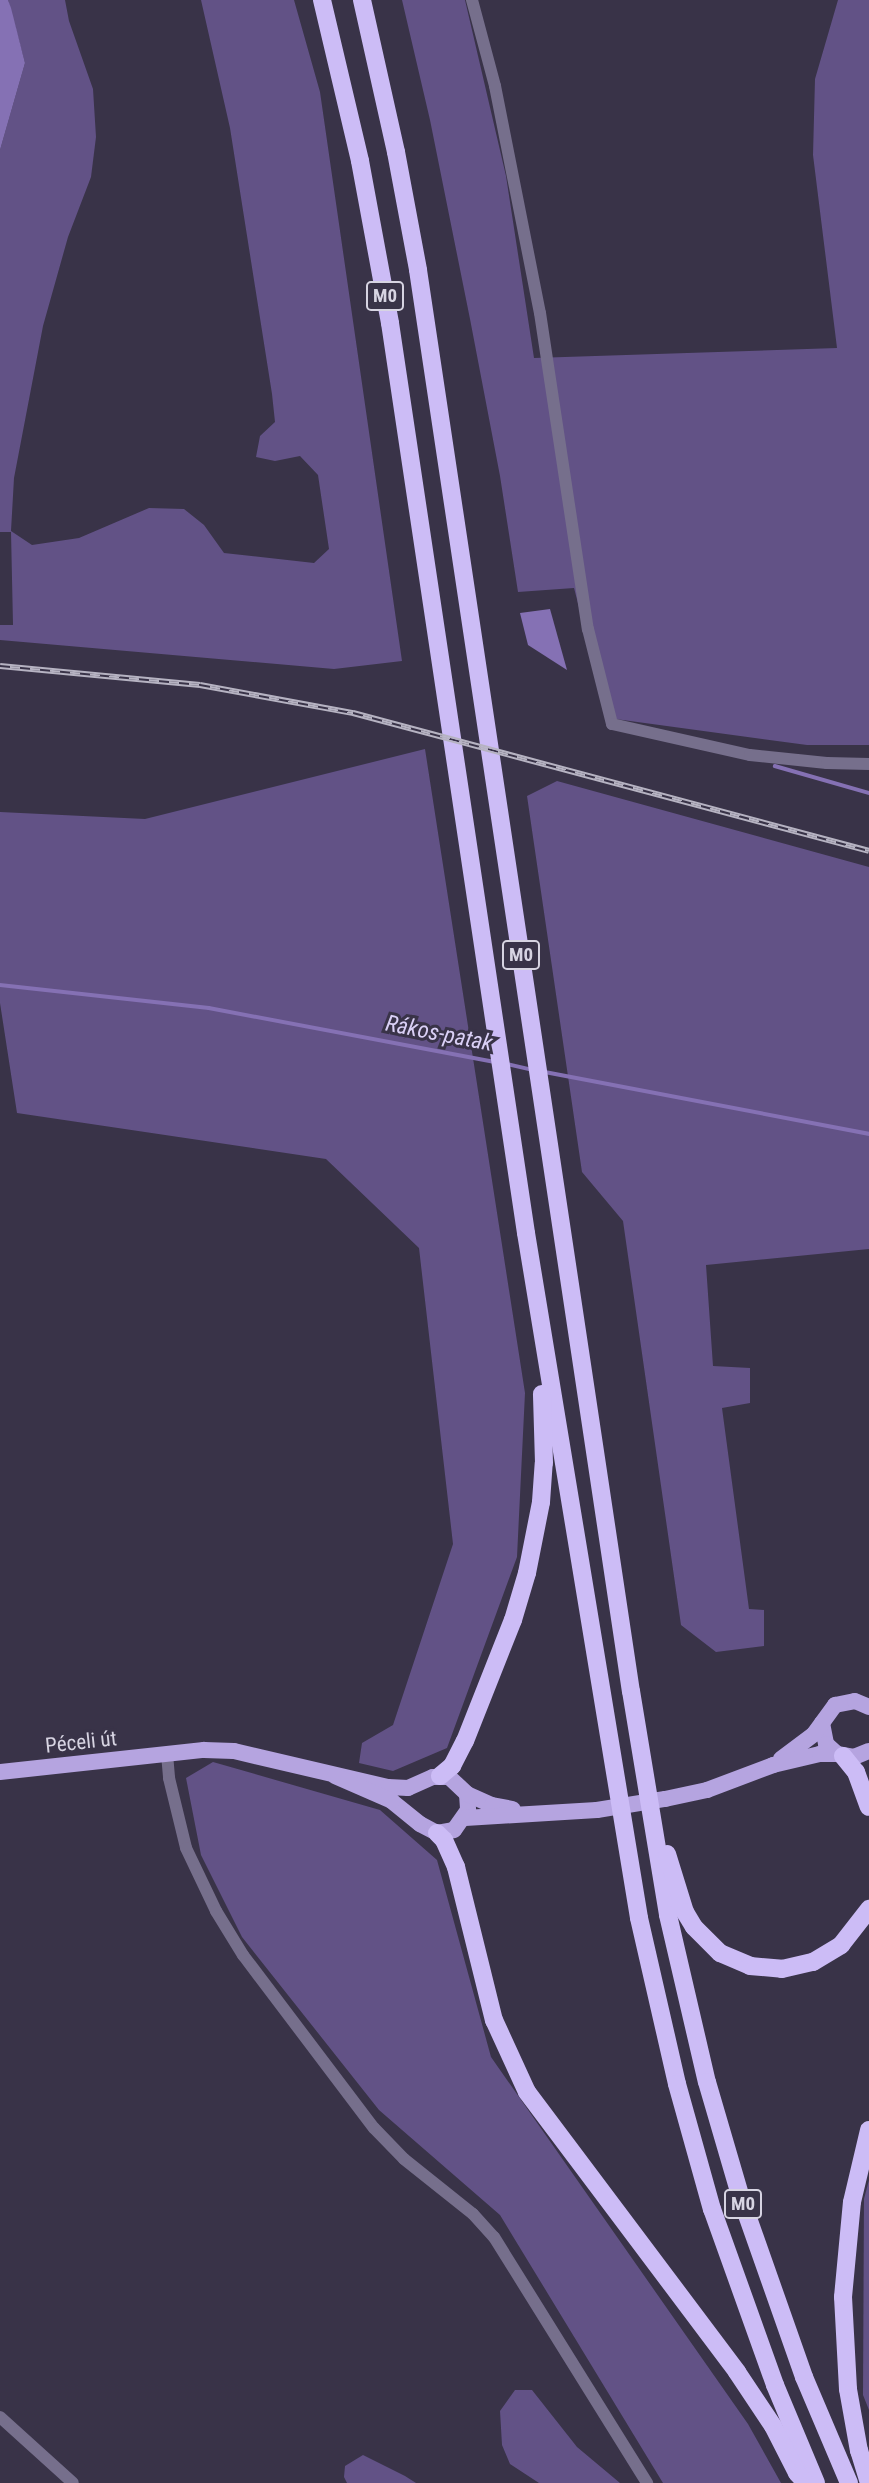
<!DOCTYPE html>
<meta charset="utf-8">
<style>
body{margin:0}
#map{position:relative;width:869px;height:2483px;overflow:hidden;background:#393348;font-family:"Roboto Condensed",sans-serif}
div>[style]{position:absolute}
.green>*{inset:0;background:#625286}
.water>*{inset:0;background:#8571b4}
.stream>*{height:3.5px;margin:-1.75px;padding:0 1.75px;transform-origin:1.75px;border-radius:1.75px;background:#8571b4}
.minor>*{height:12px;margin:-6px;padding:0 6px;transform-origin:6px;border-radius:6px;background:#766f8c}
.major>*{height:16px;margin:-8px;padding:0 8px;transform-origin:8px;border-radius:8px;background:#b5a4e0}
.highway>*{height:18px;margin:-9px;padding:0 9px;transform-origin:9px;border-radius:9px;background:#ccbcf6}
.rail>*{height:6px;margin-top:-3px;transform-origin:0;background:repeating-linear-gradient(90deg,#393348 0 10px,#b6b3c2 0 20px);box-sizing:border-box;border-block:2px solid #b6b3c2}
span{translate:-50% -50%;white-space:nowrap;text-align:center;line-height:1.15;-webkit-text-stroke:6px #393348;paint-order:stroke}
.shield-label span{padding:2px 5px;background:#393348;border:2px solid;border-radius:5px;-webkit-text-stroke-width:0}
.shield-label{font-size:19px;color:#d7d4e2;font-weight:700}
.street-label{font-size:21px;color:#d7d4e2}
.water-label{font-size:23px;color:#dad0f6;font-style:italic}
</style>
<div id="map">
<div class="green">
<div style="clip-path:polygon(8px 0,65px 0,69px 21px,93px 89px,96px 137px,91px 177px,68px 237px,43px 326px,14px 478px,11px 531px,32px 545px,79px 538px,149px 508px,184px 509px,204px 525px,224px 553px,314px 563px,329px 549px,318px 475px,300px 456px,275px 461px,256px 457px,260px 436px,275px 422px,272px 394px,230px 128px,201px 0,294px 0,320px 92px,402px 661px,334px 669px,0 640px,0 625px,13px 625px,11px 532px,0 532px,0 150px,25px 63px)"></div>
<div style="clip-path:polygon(402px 0,465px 0,506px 176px,534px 358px,837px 348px,813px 155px,815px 79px,838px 0,869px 0,869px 745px,807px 745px,608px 718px,574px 588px,518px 592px,500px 476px,470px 319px,430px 120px)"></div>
<div style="clip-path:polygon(425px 749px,525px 1393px,517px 1557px,447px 1748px,393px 1771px,359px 1763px,362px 1743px,393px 1725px,453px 1544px,419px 1248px,326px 1159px,17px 1113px,0 1003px,0 812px,145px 819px)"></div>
<div style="clip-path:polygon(557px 781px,869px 867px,869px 1249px,706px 1265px,713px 1366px,750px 1368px,750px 1403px,722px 1408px,749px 1609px,764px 1610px,764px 1646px,716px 1652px,681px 1625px,623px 1221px,582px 1172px,527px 796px)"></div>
<div style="clip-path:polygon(213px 1762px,380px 1810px,437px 1860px,491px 2057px,748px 2424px,781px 2483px,663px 2483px,500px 2215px,379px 2110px,242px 1937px,201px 1855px,186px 1778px)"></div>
<div style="clip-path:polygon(869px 2180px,869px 2410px,863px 2395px,864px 2199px)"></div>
<div style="clip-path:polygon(515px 2390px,532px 2390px,577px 2447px,620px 2483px,539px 2483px,510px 2464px,502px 2445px,500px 2411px)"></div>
<div style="clip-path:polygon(363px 2455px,405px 2476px,416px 2483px,347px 2483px,344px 2477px,345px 2466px)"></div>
</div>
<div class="water">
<div style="clip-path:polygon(0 0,8px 0,11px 8px,25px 63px,0 150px)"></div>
<div style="clip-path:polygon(550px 609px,567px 670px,528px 645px,520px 613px)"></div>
</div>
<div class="stream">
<div style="left:775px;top:766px;width:98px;rotate:16deg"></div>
<div style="left:0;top:985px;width:210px;rotate:6.3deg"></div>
<div style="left:209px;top:1008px;width:292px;rotate:10.7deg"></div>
<div style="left:507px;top:1064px;width:28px;rotate:13deg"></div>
<div style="left:545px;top:1072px;width:330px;rotate:10.8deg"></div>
</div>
<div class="minor">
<div style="left:472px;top:0;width:89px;rotate:75deg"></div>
<div style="left:495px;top:86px;width:231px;rotate:78.8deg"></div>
<div style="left:540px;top:313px;width:320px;rotate:81.4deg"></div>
<div style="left:588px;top:629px;width:98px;rotate:75.8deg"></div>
<div style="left:612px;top:724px;width:141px;rotate:12.7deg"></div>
<div style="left:750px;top:755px;width:77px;rotate:5.9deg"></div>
<div style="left:827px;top:763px;width:42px;rotate:1.4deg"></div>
<div style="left:167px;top:1754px;width:24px;rotate:85deg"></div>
<div style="left:169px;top:1778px;width:72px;rotate:76.3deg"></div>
<div style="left:186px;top:1848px;width:70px;rotate:64.5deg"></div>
<div style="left:216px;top:1911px;width:52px;rotate:58.5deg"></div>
<div style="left:243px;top:1955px;width:217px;rotate:52.9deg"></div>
<div style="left:374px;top:2128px;width:43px;rotate:45.9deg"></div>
<div style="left:404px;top:2159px;width:88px;rotate:38.6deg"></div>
<div style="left:473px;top:2214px;width:31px;rotate:48deg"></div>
<div style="left:494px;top:2237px;width:290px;rotate:58.1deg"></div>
<div style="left:0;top:2417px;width:98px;rotate:42.1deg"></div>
</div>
<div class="major">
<div style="left:822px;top:1723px;width:21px;rotate:79deg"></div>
<div style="left:826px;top:1744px;width:15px;rotate:42deg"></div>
<div style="left:837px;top:1754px;width:17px;rotate:10deg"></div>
<div style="left:854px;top:1757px;width:16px;rotate:-22deg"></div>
<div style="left:781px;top:1759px;width:41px;rotate:-37.1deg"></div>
<div style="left:814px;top:1734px;width:36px;rotate:-54deg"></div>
<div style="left:835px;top:1705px;width:20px;rotate:-11deg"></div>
<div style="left:855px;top:1701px;width:15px;rotate:23deg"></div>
<div style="left:0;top:1772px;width:205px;rotate:-6.2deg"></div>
<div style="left:204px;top:1750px;width:30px;rotate:2deg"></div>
<div style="left:234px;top:1751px;width:158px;rotate:13.2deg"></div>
<div style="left:388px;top:1787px;width:20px;rotate:3deg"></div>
<div style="left:408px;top:1788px;width:27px;rotate:-24deg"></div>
<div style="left:433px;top:1777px;width:16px"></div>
<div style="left:449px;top:1777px;width:25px;rotate:43deg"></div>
<div style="left:467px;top:1794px;width:16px;rotate:86deg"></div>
<div style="left:468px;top:1810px;width:24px;rotate:125deg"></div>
<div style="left:454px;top:1830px;width:17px;rotate:170deg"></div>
<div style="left:437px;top:1833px;width:19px;rotate:-152deg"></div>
<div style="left:420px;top:1824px;width:36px;rotate:-141deg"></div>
<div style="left:392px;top:1801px;width:62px;rotate:-156.3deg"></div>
<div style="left:467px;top:1794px;width:27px;rotate:24deg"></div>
<div style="left:492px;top:1805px;width:21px;rotate:11deg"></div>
<div style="left:465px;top:1818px;width:132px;rotate:-3.5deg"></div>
<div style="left:597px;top:1810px;width:69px;rotate:-9.2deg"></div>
<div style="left:665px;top:1799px;width:43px;rotate:-12.1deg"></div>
<div style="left:707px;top:1790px;width:71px;rotate:-20.7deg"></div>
<div style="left:773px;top:1765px;width:48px;rotate:-13.2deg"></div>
<div style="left:820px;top:1754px;width:17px"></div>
</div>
<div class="highway">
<div style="left:322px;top:0;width:165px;rotate:76.7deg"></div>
<div style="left:360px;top:161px;width:165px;rotate:79.5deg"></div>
<div style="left:390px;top:323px;width:920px;rotate:81.5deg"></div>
<div style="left:526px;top:1233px;width:694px;rotate:80.63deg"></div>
<div style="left:639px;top:1918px;width:170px;rotate:77.1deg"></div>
<div style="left:677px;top:2084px;width:130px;rotate:74.4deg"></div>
<div style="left:712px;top:2209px;width:187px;rotate:70.3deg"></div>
<div style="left:775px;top:2385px;width:106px;rotate:67.3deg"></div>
<div style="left:362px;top:0;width:156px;rotate:77.4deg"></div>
<div style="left:396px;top:152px;width:120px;rotate:79.4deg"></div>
<div style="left:418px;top:270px;width:1437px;rotate:81.48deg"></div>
<div style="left:631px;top:1691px;width:227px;rotate:80.6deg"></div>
<div style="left:668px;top:1915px;width:171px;rotate:76.9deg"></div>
<div style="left:707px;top:2082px;width:121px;rotate:73.7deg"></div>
<div style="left:741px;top:2198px;width:190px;rotate:70.6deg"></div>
<div style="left:804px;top:2377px;width:115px;rotate:67deg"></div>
<div style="left:843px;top:1756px;width:21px;rotate:51deg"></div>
<div style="left:856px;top:1772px;width:37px;rotate:70deg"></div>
<div style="left:440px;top:1776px;width:16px;rotate:-40deg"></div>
<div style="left:452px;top:1766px;width:28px;rotate:-63deg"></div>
<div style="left:465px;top:1741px;width:130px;rotate:-68.4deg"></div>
<div style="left:513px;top:1620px;width:49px;rotate:-73.4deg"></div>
<div style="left:527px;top:1573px;width:72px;rotate:-78.8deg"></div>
<div style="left:541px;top:1502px;width:39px;rotate:-86deg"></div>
<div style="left:544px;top:1463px;width:69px;rotate:-91.7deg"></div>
<div style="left:437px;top:1833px;width:10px;rotate:45deg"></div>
<div style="left:444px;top:1840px;width:30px;rotate:66deg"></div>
<div style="left:456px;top:1867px;width:158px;rotate:76.1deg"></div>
<div style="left:494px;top:2020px;width:79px;rotate:65.4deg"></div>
<div style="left:527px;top:2092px;width:350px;rotate:53.1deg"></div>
<div style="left:737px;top:2372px;width:65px;rotate:56.3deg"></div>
<div style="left:773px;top:2426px;width:53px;rotate:62.9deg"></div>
<div style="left:797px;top:2473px;width:13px;rotate:48deg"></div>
<div style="left:667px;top:1854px;width:61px;rotate:72.8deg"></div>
<div style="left:685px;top:1912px;width:17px;rotate:59deg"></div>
<div style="left:694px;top:1927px;width:37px;rotate:45deg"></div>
<div style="left:720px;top:1953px;width:33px;rotate:23deg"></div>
<div style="left:750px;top:1966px;width:32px;rotate:5deg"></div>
<div style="left:782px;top:1969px;width:32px;rotate:-13deg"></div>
<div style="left:813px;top:1962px;width:33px;rotate:-31deg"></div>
<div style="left:841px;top:1945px;width:46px;rotate:-52.1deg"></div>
<div style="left:869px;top:2483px;width:34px;rotate:-107deg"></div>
<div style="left:859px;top:2451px;width:63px;rotate:-100.1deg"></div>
<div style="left:848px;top:2389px;width:92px;rotate:-93.1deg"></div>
<div style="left:843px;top:2297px;width:95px;rotate:-84.6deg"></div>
<div style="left:852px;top:2202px;width:74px;rotate:-76.7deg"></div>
</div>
<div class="rail">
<div style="left:0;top:666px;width:201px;rotate:5.4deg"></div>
<div style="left:200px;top:685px;width:156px;rotate:10.4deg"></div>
<div style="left:353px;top:713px;width:534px;rotate:14.97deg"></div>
</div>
<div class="shield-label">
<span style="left:385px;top:296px">M0</span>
<span style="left:521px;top:955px">M0</span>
<span style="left:743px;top:2204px">M0</span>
</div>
<div class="street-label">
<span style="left:81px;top:1742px;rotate:-6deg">Péceli út</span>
</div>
<div class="water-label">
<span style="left:439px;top:1034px;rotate:11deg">Rákos-patak</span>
</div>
</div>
